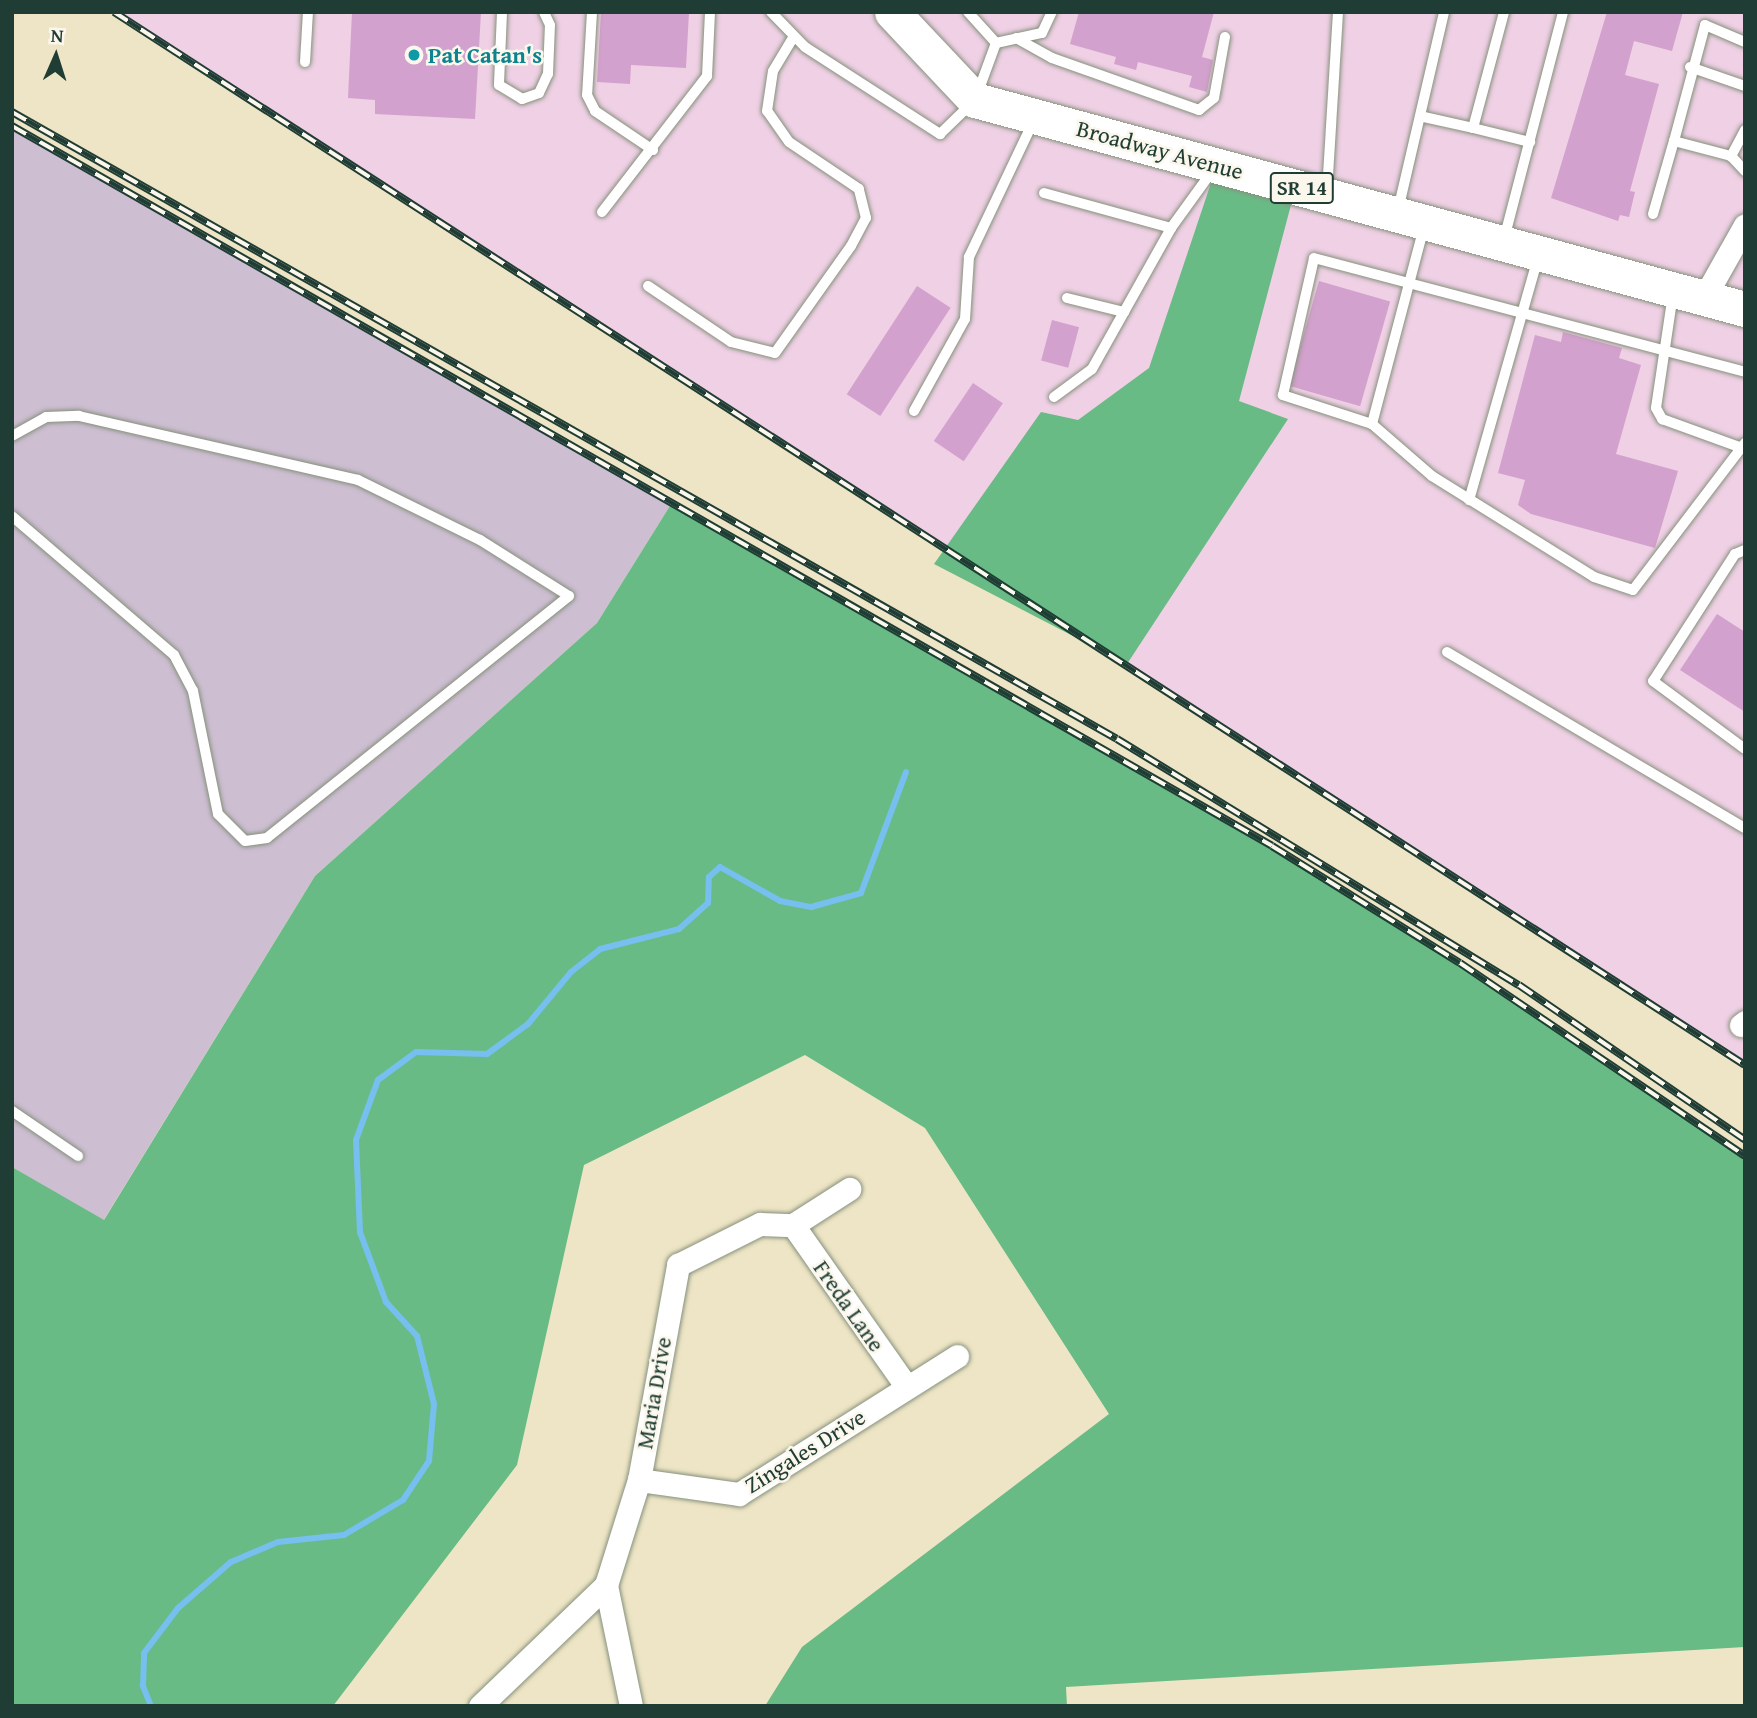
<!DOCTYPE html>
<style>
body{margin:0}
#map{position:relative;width:1757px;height:1718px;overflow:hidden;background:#eee5c6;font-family:"Gentium Book Plus",serif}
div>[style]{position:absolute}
.built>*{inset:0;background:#efd0e5}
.industrial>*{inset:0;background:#cdbed2}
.forest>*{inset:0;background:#69bb86}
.stream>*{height:6px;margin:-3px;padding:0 3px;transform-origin:3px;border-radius:3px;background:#76bfef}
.building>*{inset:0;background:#d2a1cd;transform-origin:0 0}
.roads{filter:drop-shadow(0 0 2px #86917d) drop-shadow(0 0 2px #86917d)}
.service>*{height:10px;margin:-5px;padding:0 5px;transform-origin:5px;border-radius:5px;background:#fff}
.minor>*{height:23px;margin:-11.5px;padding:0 11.5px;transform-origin:11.5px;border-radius:11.5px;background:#fff}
.primary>*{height:35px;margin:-17.5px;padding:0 17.5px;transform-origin:17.5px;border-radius:17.5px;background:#fff}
.rail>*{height:8px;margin-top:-4px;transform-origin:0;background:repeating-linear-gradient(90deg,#fbf7ec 0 16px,#1f3d34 0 32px);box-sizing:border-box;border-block:2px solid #1f3d34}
.dots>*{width:19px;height:19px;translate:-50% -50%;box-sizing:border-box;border:4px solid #fbf7ec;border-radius:50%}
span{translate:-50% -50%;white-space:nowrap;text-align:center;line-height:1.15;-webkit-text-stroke:5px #fbf7ec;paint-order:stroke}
.shield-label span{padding:2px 5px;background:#fbf7ec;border:2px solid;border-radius:5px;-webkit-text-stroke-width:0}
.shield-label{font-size:21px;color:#1f3d34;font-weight:700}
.culture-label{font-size:23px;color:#0d838f;font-weight:700}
.left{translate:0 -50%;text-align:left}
.street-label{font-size:23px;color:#1f3d34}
.frame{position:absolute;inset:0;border:14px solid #1f3d34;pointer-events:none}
.north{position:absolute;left:21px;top:21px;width:70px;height:70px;-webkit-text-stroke:5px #fbf7ec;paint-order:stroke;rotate:3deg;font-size:19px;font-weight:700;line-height:28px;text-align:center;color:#1f3d34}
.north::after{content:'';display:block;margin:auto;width:24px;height:32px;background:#1f3d34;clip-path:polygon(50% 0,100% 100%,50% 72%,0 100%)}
</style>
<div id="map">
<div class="built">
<div style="clip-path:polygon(113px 12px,1745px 12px,1745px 1067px)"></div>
</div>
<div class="industrial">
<div style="clip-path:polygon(12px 126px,673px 501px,597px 623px,315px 876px,103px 1221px,12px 1167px)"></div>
</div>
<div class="forest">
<div style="clip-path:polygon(1217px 165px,1296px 186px,1239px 401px,1288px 419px,1127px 664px,934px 564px,1041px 412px,1078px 420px,1149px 368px)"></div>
<div style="clip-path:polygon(673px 501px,1272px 846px,1460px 963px,1745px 1156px,1745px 1647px,1066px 1687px,1067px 1706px,765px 1706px,802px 1647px,1109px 1414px,925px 1128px,805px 1055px,584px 1165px,517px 1465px,333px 1706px,12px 1706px,12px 1167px,104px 1220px,315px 876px,597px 623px)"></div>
</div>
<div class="stream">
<div style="left:151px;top:1706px;width:22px;rotate:-112deg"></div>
<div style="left:143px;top:1686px;width:33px;rotate:-88deg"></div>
<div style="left:144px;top:1653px;width:56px;rotate:-52.9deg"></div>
<div style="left:178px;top:1608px;width:70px;rotate:-41deg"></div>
<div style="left:231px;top:1562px;width:51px;rotate:-23.1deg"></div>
<div style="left:278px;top:1542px;width:66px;rotate:-6.1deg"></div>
<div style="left:344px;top:1535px;width:69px;rotate:-30.7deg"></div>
<div style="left:403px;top:1500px;width:47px;rotate:-56.3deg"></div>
<div style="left:429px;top:1461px;width:57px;rotate:-85deg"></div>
<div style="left:434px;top:1404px;width:70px;rotate:-104deg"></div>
<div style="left:417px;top:1336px;width:46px;rotate:-132.4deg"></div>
<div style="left:386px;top:1302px;width:75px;rotate:-110.4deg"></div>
<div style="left:360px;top:1232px;width:92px;rotate:-92.5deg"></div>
<div style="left:356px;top:1140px;width:64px;rotate:-69.9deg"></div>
<div style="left:378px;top:1080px;width:47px;rotate:-36.4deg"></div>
<div style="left:416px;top:1052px;width:71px;rotate:1.6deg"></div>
<div style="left:487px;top:1054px;width:51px;rotate:-36.2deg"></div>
<div style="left:528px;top:1024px;width:67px;rotate:-50.4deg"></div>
<div style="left:571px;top:972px;width:37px;rotate:-38deg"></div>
<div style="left:600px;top:949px;width:81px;rotate:-14.2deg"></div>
<div style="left:679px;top:929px;width:39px;rotate:-42deg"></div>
<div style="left:708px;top:903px;width:26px;rotate:-88deg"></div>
<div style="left:709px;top:877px;width:15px;rotate:-42deg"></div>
<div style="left:720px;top:867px;width:69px;rotate:29.5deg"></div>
<div style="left:780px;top:901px;width:32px;rotate:11deg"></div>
<div style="left:811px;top:907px;width:52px;rotate:-15.6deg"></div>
<div style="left:861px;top:893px;width:129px;rotate:-69.6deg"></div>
</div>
<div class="building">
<div style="clip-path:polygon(352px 12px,481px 12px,475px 119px,375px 114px,375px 100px,348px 98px)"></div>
<div style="clip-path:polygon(601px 12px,689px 12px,686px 68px,631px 65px,630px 84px,597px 82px)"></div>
<div style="clip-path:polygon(1079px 12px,1214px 12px,1202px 57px,1213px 60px,1207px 92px,1189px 87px,1192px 76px,1138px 62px,1136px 70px,1114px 64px,1116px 57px,1070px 44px)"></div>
<div style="clip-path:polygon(1607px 12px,1683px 12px,1672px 51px,1634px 41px,1625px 75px,1659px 84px,1630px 191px,1635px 192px,1629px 217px,1620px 215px,1618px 221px,1551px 198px)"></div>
<div style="left:1319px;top:281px;width:74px;height:109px;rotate:16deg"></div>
<div style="left:917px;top:286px;width:40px;height:129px;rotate:33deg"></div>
<div style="left:1052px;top:320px;width:28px;height:42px;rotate:15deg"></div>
<div style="clip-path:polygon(1563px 332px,1622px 348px,1619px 358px,1641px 365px,1616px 454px,1678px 471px,1655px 548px,1531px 514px,1518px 505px,1525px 480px,1498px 473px,1535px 335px,1561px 342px)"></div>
<div style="left:973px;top:383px;width:36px;height:70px;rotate:34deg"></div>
<div style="clip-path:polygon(1717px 614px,1745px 632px,1745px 712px,1680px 670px)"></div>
</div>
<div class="roads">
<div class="service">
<div style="left:502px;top:12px;width:73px;rotate:92.4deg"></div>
<div style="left:499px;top:85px;width:27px;rotate:31deg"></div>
<div style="left:522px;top:99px;width:18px;rotate:-19deg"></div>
<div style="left:539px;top:93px;width:21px;rotate:-65deg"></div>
<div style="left:548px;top:74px;width:49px;rotate:-87.7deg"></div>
<div style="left:550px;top:25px;width:14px;rotate:-115deg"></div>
<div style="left:592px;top:12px;width:83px;rotate:93.4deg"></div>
<div style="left:587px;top:95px;width:18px;rotate:63deg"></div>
<div style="left:595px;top:111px;width:70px;rotate:33.9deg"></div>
<div style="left:771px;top:12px;width:49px;rotate:45.8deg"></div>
<div style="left:805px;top:47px;width:161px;rotate:32.8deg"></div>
<div style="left:940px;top:134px;width:49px;rotate:-44.2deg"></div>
<div style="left:975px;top:100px;width:61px;rotate:-69.8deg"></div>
<div style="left:996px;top:43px;width:47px;rotate:-12.3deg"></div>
<div style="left:1042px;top:33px;width:23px;rotate:-65deg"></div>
<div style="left:968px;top:12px;width:42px;rotate:47.9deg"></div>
<div style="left:1016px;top:38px;width:41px;rotate:29.1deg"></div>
<div style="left:1052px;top:58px;width:156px;rotate:19.5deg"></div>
<div style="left:1199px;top:110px;width:19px;rotate:-39deg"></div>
<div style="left:1214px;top:98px;width:62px;rotate:-79.8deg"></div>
<div style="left:305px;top:62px;width:50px;rotate:-86.6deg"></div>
<div style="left:1690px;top:67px;width:58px;rotate:19.1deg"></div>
<div style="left:1424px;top:117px;width:50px;rotate:12.7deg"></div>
<div style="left:1473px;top:128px;width:120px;rotate:-75deg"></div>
<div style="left:1473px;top:128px;width:59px;rotate:13.8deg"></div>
<div style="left:1745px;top:130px;width:30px;rotate:118deg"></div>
<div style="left:1731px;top:156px;width:21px;rotate:47deg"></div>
<div style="left:1731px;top:156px;width:59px;rotate:-165.3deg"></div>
<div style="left:1674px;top:141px;width:120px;rotate:-75deg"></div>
<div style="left:1705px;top:25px;width:43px;rotate:23deg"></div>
<div style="left:1327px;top:192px;width:180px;rotate:-86.5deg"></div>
<div style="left:1044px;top:193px;width:132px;rotate:15.4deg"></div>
<div style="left:1398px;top:210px;width:203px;rotate:-76.9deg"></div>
<div style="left:602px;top:212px;width:172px;rotate:-52.3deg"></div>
<div style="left:707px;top:76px;width:64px;rotate:-87.3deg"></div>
<div style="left:1653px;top:214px;width:76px;rotate:-74deg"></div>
<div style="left:1424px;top:227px;width:204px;rotate:104.8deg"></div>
<div style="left:1372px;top:424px;width:79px;rotate:40.9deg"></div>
<div style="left:1432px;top:476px;width:191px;rotate:31.9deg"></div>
<div style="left:1594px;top:577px;width:41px;rotate:18.4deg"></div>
<div style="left:1633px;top:590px;width:185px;rotate:-52.7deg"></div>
<div style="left:1504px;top:239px;width:235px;rotate:-75.4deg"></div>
<div style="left:648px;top:286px;width:100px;rotate:34deg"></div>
<div style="left:731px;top:342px;width:45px;rotate:14deg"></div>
<div style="left:775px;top:353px;width:131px;rotate:-54.6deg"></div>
<div style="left:851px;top:246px;width:32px;rotate:-62deg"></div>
<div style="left:866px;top:218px;width:30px;rotate:-104deg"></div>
<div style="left:859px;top:189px;width:84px;rotate:-146.1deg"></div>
<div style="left:789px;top:142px;width:38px;rotate:-125deg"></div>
<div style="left:767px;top:111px;width:40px;rotate:-81.5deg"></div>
<div style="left:773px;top:71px;width:39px;rotate:-59deg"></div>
<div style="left:1673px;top:294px;width:115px;rotate:98.5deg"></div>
<div style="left:1656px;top:408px;width:13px;rotate:61deg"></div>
<div style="left:1662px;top:419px;width:88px;rotate:19.9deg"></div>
<div style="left:1067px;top:298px;width:59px;rotate:13.8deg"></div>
<div style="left:1054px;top:397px;width:47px;rotate:-36.4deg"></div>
<div style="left:1092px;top:369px;width:162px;rotate:-60.7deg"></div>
<div style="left:1171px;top:228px;width:72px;rotate:-54.1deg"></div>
<div style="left:914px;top:411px;width:105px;rotate:-61deg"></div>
<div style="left:965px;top:319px;width:62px;rotate:-86.3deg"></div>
<div style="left:969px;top:257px;width:149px;rotate:-64.6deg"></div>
<div style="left:1372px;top:424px;width:94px;rotate:-162deg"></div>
<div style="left:1283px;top:395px;width:140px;rotate:-77.2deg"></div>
<div style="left:1314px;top:258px;width:446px;rotate:14.8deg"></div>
<div style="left:12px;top:436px;width:39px;rotate:-29deg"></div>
<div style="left:46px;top:417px;width:33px;rotate:-2deg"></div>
<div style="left:79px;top:416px;width:286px;rotate:12.9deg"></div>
<div style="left:358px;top:480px;width:136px;rotate:26.2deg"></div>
<div style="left:480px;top:540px;width:105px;rotate:32.2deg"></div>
<div style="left:569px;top:596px;width:387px;rotate:141.3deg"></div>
<div style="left:267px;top:838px;width:22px;rotate:172deg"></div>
<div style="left:245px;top:841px;width:38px;rotate:-135deg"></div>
<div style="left:218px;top:814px;width:126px;rotate:-101.5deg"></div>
<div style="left:193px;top:691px;width:41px;rotate:-117.8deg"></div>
<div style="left:174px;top:655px;width:213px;rotate:-139.4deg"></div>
<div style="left:1469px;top:500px;width:252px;rotate:-74.1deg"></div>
<div style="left:1745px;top:550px;width:11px;rotate:158deg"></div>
<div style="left:1735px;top:554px;width:151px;rotate:122.8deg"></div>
<div style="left:1653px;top:681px;width:114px;rotate:36.5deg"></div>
<div style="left:1447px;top:652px;width:346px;rotate:30.6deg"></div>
<div style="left:12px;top:1111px;width:80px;rotate:34.3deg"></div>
</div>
<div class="minor">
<div style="left:1705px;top:296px;width:81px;rotate:-60.6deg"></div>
<div style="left:1741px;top:1025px;width:5px;rotate:-37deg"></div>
<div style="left:793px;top:1225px;width:197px;rotate:54.9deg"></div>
<div style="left:639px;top:1480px;width:101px;rotate:8deg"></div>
<div style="left:739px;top:1494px;width:258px;rotate:-32.3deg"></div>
<div style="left:480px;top:1706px;width:175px;rotate:-43.8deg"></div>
<div style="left:631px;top:1706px;width:124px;rotate:-101.7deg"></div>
<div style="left:606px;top:1585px;width:110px;rotate:-72.6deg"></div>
<div style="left:639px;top:1480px;width:219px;rotate:-79.7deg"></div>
<div style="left:678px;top:1265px;width:92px;rotate:-26.6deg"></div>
<div style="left:760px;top:1224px;width:33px;rotate:2deg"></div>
<div style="left:793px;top:1225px;width:67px;rotate:-32.7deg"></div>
</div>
<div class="primary">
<div style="left:892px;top:12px;width:121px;rotate:46.7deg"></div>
<div style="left:975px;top:100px;width:798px;rotate:15.19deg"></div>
</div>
</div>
<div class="rail">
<div style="left:114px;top:12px;width:1941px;rotate:32.85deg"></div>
<div style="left:12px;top:112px;width:1270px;rotate:29.57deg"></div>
<div style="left:1117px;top:739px;width:471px;rotate:31.5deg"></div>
<div style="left:1519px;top:985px;width:274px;rotate:34.4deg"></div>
<div style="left:12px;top:126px;width:1451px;rotate:29.74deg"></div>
<div style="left:1272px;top:846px;width:221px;rotate:31.9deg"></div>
<div style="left:1460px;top:963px;width:344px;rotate:34.1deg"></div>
</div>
<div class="dots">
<div style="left:414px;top:55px;background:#0f9aa8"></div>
</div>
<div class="shield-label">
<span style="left:1302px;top:188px">SR 14</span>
</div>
<div class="culture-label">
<span class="left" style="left:428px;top:55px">Pat Catan's</span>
</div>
<div class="street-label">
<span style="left:1160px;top:150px;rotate:15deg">Broadway Avenue</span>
<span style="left:849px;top:1306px;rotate:55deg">Freda Lane</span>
<span style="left:654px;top:1393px;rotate:-80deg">Maria Drive</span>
<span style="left:805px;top:1451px;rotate:-32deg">Zingales Drive</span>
</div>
<div class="frame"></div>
<div class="north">N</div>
</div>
